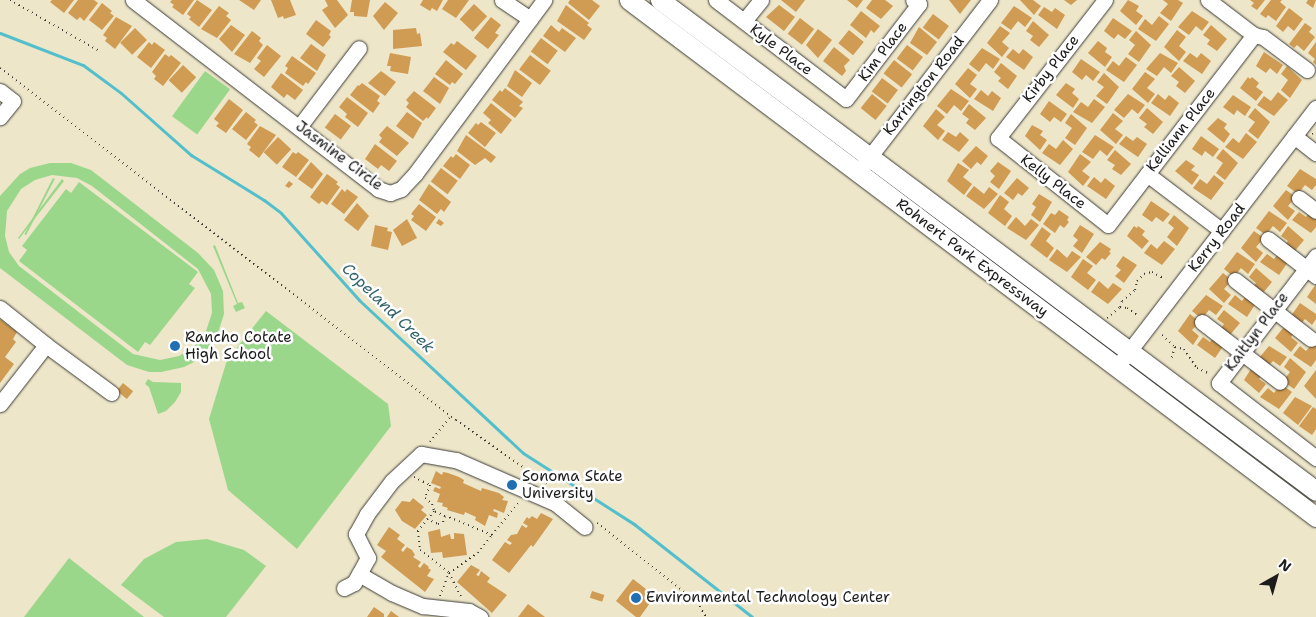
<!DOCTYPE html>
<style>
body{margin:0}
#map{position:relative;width:1316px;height:617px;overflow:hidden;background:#ede6c9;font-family:"Shantell Sans",sans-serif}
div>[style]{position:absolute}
.green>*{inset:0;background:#9bd78b;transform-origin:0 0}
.stream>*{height:3px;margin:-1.5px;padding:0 1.5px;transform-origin:1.5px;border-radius:1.5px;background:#53bfcd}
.building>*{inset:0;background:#d09b52;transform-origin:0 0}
.path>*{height:2px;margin-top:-1px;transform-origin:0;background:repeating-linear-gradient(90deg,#3b3a36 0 1px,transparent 0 5px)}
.roads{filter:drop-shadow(0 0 1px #3b3a36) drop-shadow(0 0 1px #3b3a36)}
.minor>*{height:15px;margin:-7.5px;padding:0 7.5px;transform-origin:7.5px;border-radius:7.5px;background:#fff}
.major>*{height:19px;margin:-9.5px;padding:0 9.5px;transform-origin:9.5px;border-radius:9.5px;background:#fff}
.dots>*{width:14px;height:14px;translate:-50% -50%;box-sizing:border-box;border:2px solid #fff;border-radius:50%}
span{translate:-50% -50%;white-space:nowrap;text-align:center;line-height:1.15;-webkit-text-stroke:5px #fff;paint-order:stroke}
.street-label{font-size:15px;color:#1c1c1c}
.poi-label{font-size:15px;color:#1c1c1c}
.left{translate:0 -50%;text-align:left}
.water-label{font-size:16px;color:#35656c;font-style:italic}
.north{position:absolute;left:1251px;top:552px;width:50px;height:50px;-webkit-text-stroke:4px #fff;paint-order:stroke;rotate:38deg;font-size:14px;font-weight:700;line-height:20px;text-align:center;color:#1c1c1c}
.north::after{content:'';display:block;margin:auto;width:18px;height:22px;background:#1c1c1c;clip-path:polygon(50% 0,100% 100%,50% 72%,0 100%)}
</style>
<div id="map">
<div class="green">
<div style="left:205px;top:71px;width:31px;height:56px;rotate:36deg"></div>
<div style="clip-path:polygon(evenodd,50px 163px,71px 163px,91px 170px,198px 253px,214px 270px,223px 291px,224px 314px,217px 336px,203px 355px,194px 362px,184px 367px,161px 372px,149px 372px,127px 365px,0 268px,0 196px,20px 174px,30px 168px,50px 163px,52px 175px,77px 178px,92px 186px,198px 269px,211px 294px,212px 313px,206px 331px,195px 346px,179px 356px,160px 360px,133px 354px,19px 266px,9px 252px,5px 236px,7px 211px,21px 189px,35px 180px,52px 175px)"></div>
<div style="left:53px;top:178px;width:2px;height:63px;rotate:27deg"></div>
<div style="clip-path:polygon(62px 179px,64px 181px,19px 239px,18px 238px)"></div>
<div style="clip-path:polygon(79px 182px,198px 272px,189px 284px,195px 288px,150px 345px,145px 342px,138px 352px,19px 261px,27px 250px,22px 246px,66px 189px,71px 193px)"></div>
<div style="clip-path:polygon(215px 245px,238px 303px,242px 302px,245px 308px,236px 312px,233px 306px,237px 304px,213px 246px)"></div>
<div style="clip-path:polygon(266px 311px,388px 404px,391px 426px,297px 549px,228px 490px,209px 419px,227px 360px)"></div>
<div style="clip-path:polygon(148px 379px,153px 382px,181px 383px,181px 392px,175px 402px,166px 411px,158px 414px,149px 387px,145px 384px)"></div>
<div style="clip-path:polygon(207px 539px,244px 550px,266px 566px,226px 617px,164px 617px,121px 585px,144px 559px,176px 542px)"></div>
<div style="clip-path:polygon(69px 558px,144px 617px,24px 617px)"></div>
</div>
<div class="stream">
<div style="left:0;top:33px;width:89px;rotate:21.1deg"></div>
<div style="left:83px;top:65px;width:47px;rotate:36.4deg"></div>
<div style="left:121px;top:93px;width:94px;rotate:41.5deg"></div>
<div style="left:191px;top:155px;width:86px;rotate:31.7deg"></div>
<div style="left:264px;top:200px;width:21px;rotate:37deg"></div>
<div style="left:281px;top:213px;width:117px;rotate:48.1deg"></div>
<div style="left:359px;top:300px;width:224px;rotate:43deg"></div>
<div style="left:523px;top:453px;width:132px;rotate:32.6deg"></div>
<div style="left:634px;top:524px;width:150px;rotate:38.2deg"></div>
</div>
<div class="building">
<div style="clip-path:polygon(52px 0,74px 0,64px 13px,50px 2px)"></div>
<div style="clip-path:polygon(78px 0,94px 0,98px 3px,84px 21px,80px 17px,77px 20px,68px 13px)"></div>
<div style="clip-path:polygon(172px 0,194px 0,183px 15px,172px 7px,174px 5px,170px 2px)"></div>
<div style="clip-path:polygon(197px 0,212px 10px,199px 27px,189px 19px,191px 17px,187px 14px)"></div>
<div style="clip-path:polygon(239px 0,261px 0,254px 10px)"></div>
<div style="clip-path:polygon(271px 0,290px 0,296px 15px,284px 19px,283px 16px,278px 18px)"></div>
<div style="clip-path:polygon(325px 0,337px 0,348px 15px,335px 28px,322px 10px,328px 6px)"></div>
<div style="clip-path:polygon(352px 0,370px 0,367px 17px,354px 16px,354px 12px,350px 12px)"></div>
<div style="clip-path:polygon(423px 0,443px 0,437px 11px,432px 8px,430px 11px,420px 5px)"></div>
<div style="clip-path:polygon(448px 0,469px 0,456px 18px,442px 9px)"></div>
<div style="clip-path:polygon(570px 0,592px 0,600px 6px,589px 20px,568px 3px)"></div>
<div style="clip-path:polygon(781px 0,805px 0,796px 12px)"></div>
<div style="clip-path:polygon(847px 0,863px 0,857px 8px)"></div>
<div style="clip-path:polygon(872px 0,885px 0,893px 6px,881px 19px,866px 8px)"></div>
<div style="clip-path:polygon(949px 0,971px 0,960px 14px)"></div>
<div style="clip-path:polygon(1020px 0,1033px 0,1041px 6px,1034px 15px)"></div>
<div style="clip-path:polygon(1064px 0,1077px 0,1071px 5px)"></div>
<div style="clip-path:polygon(1128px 0,1139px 6px,1136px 11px,1143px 16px,1136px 25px,1120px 11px)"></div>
<div style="clip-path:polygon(1163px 0,1178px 0,1183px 3px,1171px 21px,1160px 13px,1168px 4px)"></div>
<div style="clip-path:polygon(1250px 0,1265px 0,1257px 10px,1251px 6px,1254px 3px)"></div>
<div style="clip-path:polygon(1271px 0,1282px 0,1280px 2px,1286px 7px,1276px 21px,1268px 15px,1266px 18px,1260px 14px)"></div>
<div style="clip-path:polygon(1308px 0,1316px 0,1313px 8px,1306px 3px)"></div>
<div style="clip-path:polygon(385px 2px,398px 13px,384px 30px,373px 16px)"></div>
<div style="clip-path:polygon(102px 3px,112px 11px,110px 13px,114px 16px,102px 30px,89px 20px)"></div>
<div style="left:474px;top:4px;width:18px;height:21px;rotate:43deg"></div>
<div style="clip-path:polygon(566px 5px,589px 23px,587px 25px,592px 29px,584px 40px,557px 21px)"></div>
<div style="clip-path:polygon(779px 5px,795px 17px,784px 31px,766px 17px)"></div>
<div style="clip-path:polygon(219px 6px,229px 13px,226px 16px,231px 20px,217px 38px,201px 29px)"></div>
<div style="clip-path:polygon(1014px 6px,1032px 18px,1025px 27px,1018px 21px,1011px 30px,1001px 23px)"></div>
<div style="clip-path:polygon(1044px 7px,1052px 12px,1055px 8px,1065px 15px,1057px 29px,1038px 15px)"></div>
<div style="clip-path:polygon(1289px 8px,1303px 19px,1294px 31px,1288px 26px,1283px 32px,1276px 26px)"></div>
<div style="clip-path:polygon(861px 11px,880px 26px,874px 33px,871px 30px,866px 38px,850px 25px)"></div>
<div style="clip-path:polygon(1192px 11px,1209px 22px,1202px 31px,1196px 26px,1189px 35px,1178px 27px)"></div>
<div style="left:933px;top:14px;width:20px;height:17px;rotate:37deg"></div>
<div style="clip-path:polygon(1159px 16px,1169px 24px,1156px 41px,1138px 29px,1145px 19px,1152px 25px)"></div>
<div style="clip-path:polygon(116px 17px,132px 26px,115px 49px,105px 41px,107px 38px,103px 35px)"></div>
<div style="clip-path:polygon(491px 17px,501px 25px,495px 33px,499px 35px,488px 49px,474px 38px)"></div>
<div style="left:800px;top:18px;width:18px;height:20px;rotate:38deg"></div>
<div style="clip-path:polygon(1113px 18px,1132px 31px,1125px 39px,1118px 34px,1114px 39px,1104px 31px)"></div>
<div style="clip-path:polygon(316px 20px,331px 31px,329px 35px,331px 37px,323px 47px,306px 34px)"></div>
<div style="clip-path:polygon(1033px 21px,1049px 35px,1039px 47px,1030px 40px,1033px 36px,1026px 31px)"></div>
<div style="clip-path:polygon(1305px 23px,1312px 28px,1309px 32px,1315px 37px,1304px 51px,1297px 45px,1294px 48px,1289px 44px)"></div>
<div style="clip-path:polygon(231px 25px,245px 35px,232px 52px,219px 39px)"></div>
<div style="clip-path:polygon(551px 25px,559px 32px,562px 28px,576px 38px,565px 52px,543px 36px)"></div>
<div style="clip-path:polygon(1211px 25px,1227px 39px,1217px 51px,1207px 44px,1210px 40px,1203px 35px)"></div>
<div style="clip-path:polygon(1000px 26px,1010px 33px,1002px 42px,1009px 48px,1002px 57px,987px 43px)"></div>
<div style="clip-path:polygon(919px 27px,937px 42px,927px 55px,910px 43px)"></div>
<div style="left:135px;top:28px;width:17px;height:21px;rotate:45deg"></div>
<div style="clip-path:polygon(416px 28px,417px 34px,420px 33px,422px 46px,393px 49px,393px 30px)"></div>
<div style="clip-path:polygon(818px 29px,832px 40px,818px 58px,806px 45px)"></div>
<div style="left:849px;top:30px;width:19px;height:17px;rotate:39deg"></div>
<div style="clip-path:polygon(1177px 30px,1186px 37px,1179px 46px,1186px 52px,1179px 61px,1164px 47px)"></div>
<div style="clip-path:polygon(252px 31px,261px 38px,259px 41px,263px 45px,250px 63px,234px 54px)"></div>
<div style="clip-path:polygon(1136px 31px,1151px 45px,1139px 62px,1128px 54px,1135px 45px,1129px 40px)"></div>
<div style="left:541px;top:38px;width:21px;height:17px;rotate:37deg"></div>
<div style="clip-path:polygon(457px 41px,477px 56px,466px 70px,443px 52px,451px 43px,454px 45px)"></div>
<div style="clip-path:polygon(1098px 41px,1107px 48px,1105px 52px,1112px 57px,1105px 67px,1088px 53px)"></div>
<div style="clip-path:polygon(149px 42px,152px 45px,154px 42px,165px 50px,151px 68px,137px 57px)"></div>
<div style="clip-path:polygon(1316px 42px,1316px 65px,1313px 62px,1315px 59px,1308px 53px)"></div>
<div style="clip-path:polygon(311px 44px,326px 55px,317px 71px,300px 58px)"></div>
<div style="clip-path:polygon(267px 45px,281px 56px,264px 77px,254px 69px,261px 61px,257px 58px)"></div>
<div style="left:907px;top:45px;width:20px;height:17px;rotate:37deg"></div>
<div style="clip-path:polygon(834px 47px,850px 60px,844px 66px,846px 71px,842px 76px,823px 61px)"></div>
<div style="clip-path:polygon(982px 48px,1000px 59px,993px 69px,986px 63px,979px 72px,969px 64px)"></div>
<div style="clip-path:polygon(1013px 49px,1019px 54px,1023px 49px,1033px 57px,1024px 70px,1006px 57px)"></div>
<div style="clip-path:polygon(1264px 52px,1283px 65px,1277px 74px,1270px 68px,1266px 73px,1256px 66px)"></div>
<div style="clip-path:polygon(390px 53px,411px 57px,408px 74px,390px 71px,391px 66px,387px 66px)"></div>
<div style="clip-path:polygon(1160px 53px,1178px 63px,1171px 73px,1164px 67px,1157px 76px,1146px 69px)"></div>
<div style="clip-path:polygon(1190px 53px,1197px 58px,1201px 53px,1211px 61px,1202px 74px,1183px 61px)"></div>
<div style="clip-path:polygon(165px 54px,169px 57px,171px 55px,181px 63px,163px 86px,154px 79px,156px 76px,152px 72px)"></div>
<div style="left:530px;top:55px;width:26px;height:18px;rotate:37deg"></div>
<div style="clip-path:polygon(292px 56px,316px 73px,308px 84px,306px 82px,303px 86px,285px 73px,288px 68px,285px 66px)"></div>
<div style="clip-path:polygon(1126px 57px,1137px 65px,1124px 82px,1106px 70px,1113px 61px,1119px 66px)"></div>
<div style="clip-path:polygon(1081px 59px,1100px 72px,1093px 81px,1086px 75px,1082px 80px,1072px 72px)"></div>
<div style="clip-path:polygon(446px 60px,463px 74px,455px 84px,452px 82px,450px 85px,435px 74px)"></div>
<div style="left:894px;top:60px;width:23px;height:17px;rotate:38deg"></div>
<div style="clip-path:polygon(1001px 63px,1017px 76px,1008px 89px,998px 81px,1001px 78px,994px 72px)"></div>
<div style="left:183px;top:65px;width:18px;height:21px;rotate:43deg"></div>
<div style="clip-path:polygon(1287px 66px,1302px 80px,1290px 98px,1281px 90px,1288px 80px,1281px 74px)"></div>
<div style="clip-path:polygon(1179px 67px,1195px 81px,1185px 93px,1176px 86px,1179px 82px,1171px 76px)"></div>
<div style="clip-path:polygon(968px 68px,977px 75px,970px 84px,977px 89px,970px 98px,955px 84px)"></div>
<div style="clip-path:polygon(515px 70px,532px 83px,522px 97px,507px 86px)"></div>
<div style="clip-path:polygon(381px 71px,396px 82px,385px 96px,368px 83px)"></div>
<div style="clip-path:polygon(1145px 72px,1155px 79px,1147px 88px,1155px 94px,1148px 103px,1132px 89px)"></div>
<div style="clip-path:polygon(281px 73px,303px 90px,295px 100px,287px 94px,284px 98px,271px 87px)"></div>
<div style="clip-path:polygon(1104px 73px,1119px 87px,1107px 104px,1096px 96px,1104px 87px,1097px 82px)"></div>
<div style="clip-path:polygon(434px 77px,449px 88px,440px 104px,423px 91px)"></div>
<div style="clip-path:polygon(1248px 77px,1250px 79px,1252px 77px,1259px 83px,1256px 87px,1263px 92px,1256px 101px,1240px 88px)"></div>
<div style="left:882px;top:78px;width:20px;height:17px;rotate:37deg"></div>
<div style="clip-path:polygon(362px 83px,380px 96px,377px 101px,380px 103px,373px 113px,350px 95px,358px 85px,359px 86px)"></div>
<div style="clip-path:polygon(1066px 83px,1075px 89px,1072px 93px,1079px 99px,1073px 108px,1056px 95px)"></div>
<div style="clip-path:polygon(505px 88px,523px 102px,519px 106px,523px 108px,515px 118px,492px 100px,500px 90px,502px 92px)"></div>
<div style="clip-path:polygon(951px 89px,969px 101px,961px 111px,954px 105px,947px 114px,937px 106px)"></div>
<div style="clip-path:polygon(981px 90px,988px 96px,992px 91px,1001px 98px,993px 111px,974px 99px)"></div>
<div style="clip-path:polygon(414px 91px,436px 108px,428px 119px,427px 117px,423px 121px,406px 107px,409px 103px,406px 100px)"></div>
<div style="clip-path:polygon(1278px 92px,1288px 100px,1274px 116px,1257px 105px,1264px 96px,1271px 101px)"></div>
<div style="left:872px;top:94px;width:19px;height:18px;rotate:39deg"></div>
<div style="clip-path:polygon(1128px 94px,1145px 105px,1138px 114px,1132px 109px,1124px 118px,1114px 110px)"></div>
<div style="clip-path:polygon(1158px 94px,1165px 100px,1169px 95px,1179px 103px,1170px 116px,1151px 103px)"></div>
<div style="clip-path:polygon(1233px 95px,1251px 107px,1245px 116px,1237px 110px,1234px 115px,1223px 107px)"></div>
<div style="clip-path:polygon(347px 97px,368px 113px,358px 127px,345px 117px,347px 114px,339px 107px)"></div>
<div style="clip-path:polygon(229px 99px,243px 110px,226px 133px,216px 126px,219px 123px,214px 119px)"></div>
<div style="clip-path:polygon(1094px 99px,1105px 107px,1092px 123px,1073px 112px,1081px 102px,1088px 107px)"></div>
<div style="clip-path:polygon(1049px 101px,1067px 114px,1061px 122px,1054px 117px,1050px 122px,1040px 114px)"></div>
<div style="clip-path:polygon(491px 103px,512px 120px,501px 134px,488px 123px,491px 120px,483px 113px)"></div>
<div style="clip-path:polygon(969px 104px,986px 118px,975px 130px,966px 123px,969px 119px,962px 114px)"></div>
<div style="clip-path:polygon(1147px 108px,1163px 122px,1153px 134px,1144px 127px,1147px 124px,1139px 118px)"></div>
<div style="clip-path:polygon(1255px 108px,1270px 122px,1258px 139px,1248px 131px,1255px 122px,1248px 117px)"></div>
<div style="clip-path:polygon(936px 109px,945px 117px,937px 125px,945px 131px,938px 140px,923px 126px)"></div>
<div style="clip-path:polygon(246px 112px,256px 120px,254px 122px,258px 125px,246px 140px,232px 129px)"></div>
<div style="clip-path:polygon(407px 112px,422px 123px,413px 139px,396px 126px)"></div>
<div style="clip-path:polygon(1113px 113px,1123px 121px,1115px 129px,1123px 135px,1116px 144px,1100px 130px)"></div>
<div style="left:335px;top:114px;width:20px;height:17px;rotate:37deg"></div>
<div style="clip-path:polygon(1071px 114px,1087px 128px,1075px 145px,1065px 138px,1072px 128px,1065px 123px)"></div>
<div style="clip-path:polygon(1218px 118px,1227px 124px,1224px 128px,1230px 134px,1224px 143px,1207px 129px)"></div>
<div style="clip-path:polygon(481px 122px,496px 133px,485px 147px,468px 133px,476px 123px,478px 125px)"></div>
<div style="clip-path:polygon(1032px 125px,1043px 131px,1040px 135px,1047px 140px,1040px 150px,1025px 136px)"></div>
<div style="clip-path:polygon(260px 126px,276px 135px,259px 158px,249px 150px,251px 147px,247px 144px)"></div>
<div style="clip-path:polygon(387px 126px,409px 143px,397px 156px,379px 142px,382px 138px,379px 135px)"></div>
<div style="clip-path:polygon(948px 132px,956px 137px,960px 132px,969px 140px,959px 152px,942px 140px)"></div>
<div style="clip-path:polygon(1246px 133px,1257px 142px,1243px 159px,1225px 147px,1233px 138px,1239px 143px)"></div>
<div style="clip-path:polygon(466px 135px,496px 157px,491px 163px,485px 158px,475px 165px,457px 151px)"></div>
<div style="clip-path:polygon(1095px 135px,1114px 147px,1107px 156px,1100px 150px,1093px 159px,1082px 152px)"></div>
<div style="clip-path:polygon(1126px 136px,1133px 141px,1137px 137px,1147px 144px,1138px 157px,1119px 144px)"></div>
<div style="clip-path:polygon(1201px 136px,1219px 149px,1213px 157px,1205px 151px,1202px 156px,1192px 149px)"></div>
<div style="left:278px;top:137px;width:18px;height:21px;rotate:43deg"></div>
<div style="clip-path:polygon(1063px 140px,1073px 149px,1060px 165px,1042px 153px,1049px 144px,1056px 149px)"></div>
<div style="clip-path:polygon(375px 144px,397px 161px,389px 171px,381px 165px,378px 169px,365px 159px)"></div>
<div style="clip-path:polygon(976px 146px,988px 156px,981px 165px,977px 162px,971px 169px,962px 161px)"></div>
<div style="clip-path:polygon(1223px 149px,1238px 163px,1225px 180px,1216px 173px,1223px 163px,1216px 158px)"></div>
<div style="clip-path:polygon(1115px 150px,1131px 164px,1121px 175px,1112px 169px,1115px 165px,1107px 160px)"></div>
<div style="clip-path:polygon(293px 152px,296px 154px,298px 152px,309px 160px,296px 177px,282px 167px)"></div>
<div style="clip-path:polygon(456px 154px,470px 165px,460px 179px,443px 166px,451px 156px,453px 158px)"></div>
<div style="clip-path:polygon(1080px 154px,1091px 162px,1082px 171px,1090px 177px,1083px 186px,1068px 172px)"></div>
<div style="clip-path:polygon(1186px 160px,1195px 166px,1191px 170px,1199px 175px,1192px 185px,1175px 171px)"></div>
<div style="clip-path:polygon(311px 162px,323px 174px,312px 189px,298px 179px)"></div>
<div style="clip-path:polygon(998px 162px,1011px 171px,999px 189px,990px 182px,995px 176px,990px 171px)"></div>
<div style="clip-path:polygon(958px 163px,969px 170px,963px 177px,972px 184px,964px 195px,947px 181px)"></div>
<div style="left:441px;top:168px;width:21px;height:17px;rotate:37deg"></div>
<div style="clip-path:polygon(1300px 169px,1316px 179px,1316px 185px,1312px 190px,1305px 185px,1298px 194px,1287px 186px)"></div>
<div style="clip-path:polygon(327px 174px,338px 182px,336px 184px,340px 187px,327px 205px,322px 201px,319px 204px,310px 197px)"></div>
<div style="clip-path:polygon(1214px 175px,1224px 183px,1211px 200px,1193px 188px,1200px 179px,1207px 184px)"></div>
<div style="clip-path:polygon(1094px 177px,1101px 183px,1105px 178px,1115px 186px,1106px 199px,1087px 186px)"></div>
<div style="clip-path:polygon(1017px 178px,1029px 188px,1022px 196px,1018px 193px,1013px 200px,1004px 193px)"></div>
<div style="clip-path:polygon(289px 181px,293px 184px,289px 188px,285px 186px)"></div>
<div style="clip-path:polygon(429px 184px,451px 202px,444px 212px,441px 209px,437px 214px,419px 200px)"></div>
<div style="clip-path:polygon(974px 186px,984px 194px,989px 187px,998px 194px,984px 209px,966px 196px)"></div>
<div style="clip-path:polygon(342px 189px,345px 192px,347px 189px,358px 197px,344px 214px,331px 204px)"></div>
<div style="clip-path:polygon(1286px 190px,1296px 197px,1288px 206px,1295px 211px,1288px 220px,1273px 206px)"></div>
<div style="clip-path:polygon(1039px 194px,1052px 202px,1040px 222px,1031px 215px,1036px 207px,1032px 204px)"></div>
<div style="clip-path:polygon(1000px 195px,1009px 202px,1004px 209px,1012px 216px,1005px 226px,988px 213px)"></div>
<div style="clip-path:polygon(1151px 201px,1170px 214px,1163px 222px,1156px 217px,1152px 222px,1142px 215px)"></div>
<div style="clip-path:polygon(357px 203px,369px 216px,358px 231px,344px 220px)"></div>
<div style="clip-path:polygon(419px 204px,436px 217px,426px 231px,411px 220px,414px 216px,411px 214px)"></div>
<div style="clip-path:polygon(1059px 210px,1069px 217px,1067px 220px,1069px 222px,1064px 228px,1060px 225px,1055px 233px,1043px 224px,1051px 213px,1055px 215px)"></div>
<div style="clip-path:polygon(1269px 211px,1287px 223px,1280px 232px,1273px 226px,1266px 235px,1256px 228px)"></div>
<div style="clip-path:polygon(1299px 212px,1306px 217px,1310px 212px,1316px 217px,1316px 227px,1311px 233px,1292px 220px)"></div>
<div style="clip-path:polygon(1174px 215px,1189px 228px,1177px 246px,1167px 237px,1174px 228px,1168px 223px)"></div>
<div style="clip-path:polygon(1016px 217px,1025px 226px,1031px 219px,1039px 225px,1026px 240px,1007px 228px)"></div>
<div style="clip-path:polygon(407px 219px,417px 238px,402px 246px,393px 230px)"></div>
<div style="clip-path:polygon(439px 219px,444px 223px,441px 226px,436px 223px)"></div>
<div style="clip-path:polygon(375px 225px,388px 228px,387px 231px,392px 232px,388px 250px,371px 246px)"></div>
<div style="clip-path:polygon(1080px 225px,1094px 234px,1082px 253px,1073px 246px,1078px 240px,1073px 236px)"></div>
<div style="clip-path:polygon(1134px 226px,1137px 228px,1138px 226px,1145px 231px,1142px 235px,1149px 241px,1142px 249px,1127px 236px)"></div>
<div style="clip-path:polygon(1288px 226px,1304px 240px,1294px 252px,1285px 245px,1288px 241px,1281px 236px)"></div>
<div style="clip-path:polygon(1042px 227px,1051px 234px,1046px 241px,1054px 248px,1047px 258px,1030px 245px)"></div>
<div style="clip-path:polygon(1254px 231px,1264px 238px,1256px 247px,1263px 253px,1256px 262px,1241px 248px)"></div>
<div style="clip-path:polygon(1164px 241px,1175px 249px,1162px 265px,1144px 253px,1151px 244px,1157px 249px)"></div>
<div style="clip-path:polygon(1100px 242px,1111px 249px,1109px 252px,1111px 253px,1105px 260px,1102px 258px,1096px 265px,1086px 257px)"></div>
<div style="clip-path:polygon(1057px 249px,1067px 258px,1072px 251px,1081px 257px,1067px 272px,1049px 260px)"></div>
<div style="clip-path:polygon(1237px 252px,1255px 264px,1248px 274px,1241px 268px,1234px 277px,1224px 269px)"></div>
<div style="clip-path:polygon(1267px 254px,1274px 259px,1278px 254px,1288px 262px,1279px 275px,1260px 262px)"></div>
<div style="clip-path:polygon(1123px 256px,1137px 265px,1124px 283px,1115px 276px,1121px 270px,1116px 266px)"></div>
<div style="clip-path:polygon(1083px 259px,1093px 266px,1087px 273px,1096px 280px,1088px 290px,1071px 277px)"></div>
<div style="clip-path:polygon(1256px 268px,1272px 282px,1262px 294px,1253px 287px,1256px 283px,1249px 277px)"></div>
<div style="clip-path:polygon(1223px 273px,1232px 280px,1224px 289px,1231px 295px,1224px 303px,1209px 289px)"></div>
<div style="clip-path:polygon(1099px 281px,1108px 289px,1113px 283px,1122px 289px,1108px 304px,1091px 292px)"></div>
<div style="clip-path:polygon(1316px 284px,1316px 304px,1307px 297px)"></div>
<div style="clip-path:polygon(1206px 295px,1223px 306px,1216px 315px,1209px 310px,1202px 319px,1192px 311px)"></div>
<div style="clip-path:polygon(1235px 295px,1242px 301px,1246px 296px,1256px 303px,1247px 317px,1228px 304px)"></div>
<div style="clip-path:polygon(1300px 303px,1316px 314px,1316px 319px,1312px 325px,1305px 319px,1301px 324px,1291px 316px)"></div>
<div style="clip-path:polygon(1224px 310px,1240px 323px,1230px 335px,1221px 328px,1224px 324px,1217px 319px)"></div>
<div style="clip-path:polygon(1190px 314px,1200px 322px,1192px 330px,1199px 336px,1193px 345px,1178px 331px)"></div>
<div style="clip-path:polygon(0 319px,17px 332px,13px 339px,16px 342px,5px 357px,14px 364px,0 383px)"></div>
<div style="clip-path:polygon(1287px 327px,1294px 333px,1291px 337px,1298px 343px,1291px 352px,1275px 338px,1283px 328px,1285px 329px)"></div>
<div style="clip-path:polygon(1203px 337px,1210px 342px,1214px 337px,1224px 345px,1215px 358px,1197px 345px)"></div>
<div style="clip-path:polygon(1313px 343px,1316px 345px,1316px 360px,1311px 367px,1293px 355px,1300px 346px,1306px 351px)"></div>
<div style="clip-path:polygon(1269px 346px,1287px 357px,1280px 366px,1273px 361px,1269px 365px,1259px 358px)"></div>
<div style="clip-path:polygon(1290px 358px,1306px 372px,1294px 389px,1283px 381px,1290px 372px,1284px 367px)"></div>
<div style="clip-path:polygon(1251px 369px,1262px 375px,1259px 379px,1266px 384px,1259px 393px,1244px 380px)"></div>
<div style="clip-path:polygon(1316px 370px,1316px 399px,1304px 386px)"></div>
<div style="left:123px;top:383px;width:13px;height:10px;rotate:39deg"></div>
<div style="clip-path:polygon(1281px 384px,1292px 392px,1279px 409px,1260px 397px,1268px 388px,1274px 393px)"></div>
<div style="clip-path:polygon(1295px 397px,1312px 406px,1298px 425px,1283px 413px)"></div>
<div style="clip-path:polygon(1313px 407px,1316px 409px,1316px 429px,1312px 435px,1299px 426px)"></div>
<div style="clip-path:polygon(436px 471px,442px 475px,443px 472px,448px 473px,459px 477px,464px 480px,463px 483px,481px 491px,482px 488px,499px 493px,504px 497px,502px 500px,508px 501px,504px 513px,494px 509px,493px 511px,498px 513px,497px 518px,489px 515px,485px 526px,475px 520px,476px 517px,465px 512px,464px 515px,447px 510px,448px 508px,442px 506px,443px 503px,437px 502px,440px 494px,433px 491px,435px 487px,440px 489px,441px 487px,431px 483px)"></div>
<div style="clip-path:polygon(413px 498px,424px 507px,421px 510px,427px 515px,415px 529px,402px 521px,395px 510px,402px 501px,410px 502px)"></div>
<div style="clip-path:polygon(541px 513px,553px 519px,533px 547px,531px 545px,509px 573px,492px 560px,505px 542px,510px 545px,512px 543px,507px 540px,511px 535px,517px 534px,522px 525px,526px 528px,528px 526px,523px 523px,527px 517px,529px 519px,532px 516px,537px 519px)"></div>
<div style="clip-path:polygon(389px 527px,400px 535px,397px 539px,405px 545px,401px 550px,403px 552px,407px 547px,412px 550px,415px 555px,413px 557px,421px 562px,418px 566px,420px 568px,424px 563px,429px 567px,428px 568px,431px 570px,427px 576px,434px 579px,425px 592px,381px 557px,386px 551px,377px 545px)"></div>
<div style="clip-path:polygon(440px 529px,441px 537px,450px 534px,451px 539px,454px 539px,454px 533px,464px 534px,467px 555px,443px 558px,442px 552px,431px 553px,428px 532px)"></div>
<div style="clip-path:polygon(471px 565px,480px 570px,476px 575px,479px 576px,481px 571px,490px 578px,487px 582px,507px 595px,492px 613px,457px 582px)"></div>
<div style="clip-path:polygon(633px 579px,655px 596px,640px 617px,636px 617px,616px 601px)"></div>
<div style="left:592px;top:591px;width:13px;height:7px;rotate:18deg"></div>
<div style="clip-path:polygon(528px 604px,545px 617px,518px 617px)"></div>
<div style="clip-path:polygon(374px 607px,384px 614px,384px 617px,367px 617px)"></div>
<div style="clip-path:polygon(391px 611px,399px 617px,387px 617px)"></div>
</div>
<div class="path">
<div style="left:10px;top:0;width:103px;rotate:29.8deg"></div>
<div style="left:0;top:68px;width:576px;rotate:37.67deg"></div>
<div style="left:456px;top:420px;width:115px;rotate:35.1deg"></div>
<div style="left:1312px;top:134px;width:5px;rotate:-37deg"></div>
<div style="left:1120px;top:307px;width:6px;rotate:-72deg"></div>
<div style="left:1122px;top:301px;width:17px;rotate:-40deg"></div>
<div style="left:1135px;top:290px;width:9px;rotate:-77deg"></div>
<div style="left:1137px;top:281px;width:10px;rotate:-45deg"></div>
<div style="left:1144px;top:274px;width:8px;rotate:-14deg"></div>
<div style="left:1152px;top:272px;width:15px;rotate:28deg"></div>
<div style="left:1107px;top:318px;width:17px;rotate:-40deg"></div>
<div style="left:1120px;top:307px;width:7px;rotate:8deg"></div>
<div style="left:1127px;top:308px;width:12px;rotate:35deg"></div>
<div style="left:1162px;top:335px;width:18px;rotate:43deg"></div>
<div style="left:1175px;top:347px;width:14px;rotate:107deg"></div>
<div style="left:1175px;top:347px;width:9px;rotate:13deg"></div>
<div style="left:1184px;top:349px;width:23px;rotate:56deg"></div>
<div style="left:1197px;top:368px;width:14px;rotate:25deg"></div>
<div style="left:430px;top:442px;width:32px;rotate:-51deg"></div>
<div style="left:414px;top:477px;width:18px;rotate:27deg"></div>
<div style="left:430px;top:485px;width:14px;rotate:111deg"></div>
<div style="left:425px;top:498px;width:9px;rotate:41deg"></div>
<div style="left:432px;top:504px;width:7px;rotate:74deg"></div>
<div style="left:427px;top:519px;width:12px;rotate:24deg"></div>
<div style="left:438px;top:524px;width:5px;rotate:-22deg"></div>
<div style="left:443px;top:522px;width:6px;rotate:-72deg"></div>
<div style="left:445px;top:516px;width:12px;rotate:-156deg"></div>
<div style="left:434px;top:511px;width:26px;rotate:129deg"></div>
<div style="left:418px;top:531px;width:19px;rotate:84deg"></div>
<div style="left:420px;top:550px;width:37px;rotate:38deg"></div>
<div style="left:449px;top:573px;width:28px;rotate:63deg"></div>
<div style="left:597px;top:523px;width:127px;rotate:38.3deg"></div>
<div style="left:697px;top:602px;width:17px;rotate:59deg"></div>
<div style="left:492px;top:535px;width:43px;rotate:-50.7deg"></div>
<div style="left:440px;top:596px;width:25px;rotate:-69deg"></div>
<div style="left:449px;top:573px;width:35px;rotate:-35deg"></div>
<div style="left:478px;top:553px;width:23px;rotate:-52deg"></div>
<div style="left:492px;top:535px;width:50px;rotate:-157.6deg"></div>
</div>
<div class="roads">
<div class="minor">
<div style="left:133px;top:0;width:309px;rotate:37.6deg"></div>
<div style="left:378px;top:189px;width:13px;rotate:18deg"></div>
<div style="left:390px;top:193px;width:12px;rotate:-20deg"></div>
<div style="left:401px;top:189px;width:21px;rotate:-47deg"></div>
<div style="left:415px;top:174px;width:217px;rotate:-53.4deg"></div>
<div style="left:502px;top:0;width:34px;rotate:34deg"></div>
<div style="left:716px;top:0;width:163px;rotate:37.3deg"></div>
<div style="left:846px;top:99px;width:120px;rotate:-52.5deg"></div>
<div style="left:919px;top:4px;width:7px;rotate:-146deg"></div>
<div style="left:1105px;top:0;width:175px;rotate:127.8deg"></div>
<div style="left:998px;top:138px;width:140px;rotate:38.3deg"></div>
<div style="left:1108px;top:225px;width:240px;rotate:-52.5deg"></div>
<div style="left:1208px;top:0;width:58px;rotate:37.3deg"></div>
<div style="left:1254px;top:35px;width:9px;rotate:13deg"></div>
<div style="left:1263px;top:37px;width:55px;rotate:36.9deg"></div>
<div style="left:744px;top:21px;width:27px;rotate:-51deg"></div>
<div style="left:0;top:91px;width:16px;rotate:38deg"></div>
<div style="left:13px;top:101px;width:21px;rotate:129deg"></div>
<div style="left:299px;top:127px;width:99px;rotate:-52.8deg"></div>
<div style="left:1294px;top:136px;width:28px;rotate:38deg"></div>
<div style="left:858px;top:172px;width:217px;rotate:-52.5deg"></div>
<div style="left:1147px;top:174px;width:94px;rotate:37.2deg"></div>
<div style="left:1299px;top:198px;width:21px;rotate:37deg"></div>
<div style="left:1268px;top:239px;width:61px;rotate:37.6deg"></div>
<div style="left:1316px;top:256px;width:160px;rotate:127.4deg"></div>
<div style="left:1219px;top:383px;width:123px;rotate:37.7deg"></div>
<div style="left:1235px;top:280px;width:96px;rotate:37.8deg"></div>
<div style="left:0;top:308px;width:59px;rotate:38.8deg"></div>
<div style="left:46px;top:345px;width:75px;rotate:127.9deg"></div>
<div style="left:1202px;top:322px;width:98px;rotate:37.6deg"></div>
<div style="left:46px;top:345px;width:81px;rotate:36.4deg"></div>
<div style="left:1117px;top:367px;width:327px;rotate:-52.5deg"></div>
<div style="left:359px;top:574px;width:38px;rotate:30deg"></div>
<div style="left:392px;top:593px;width:34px;rotate:23deg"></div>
<div style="left:423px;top:606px;width:46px;rotate:6.2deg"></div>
<div style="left:469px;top:611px;width:13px;rotate:29deg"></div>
<div style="left:344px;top:588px;width:11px;rotate:-27deg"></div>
<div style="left:354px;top:583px;width:29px;rotate:-61deg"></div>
<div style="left:368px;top:558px;width:27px;rotate:-117deg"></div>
<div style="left:356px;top:534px;width:23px;rotate:-61deg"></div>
<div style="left:367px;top:514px;width:41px;rotate:-52.9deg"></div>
<div style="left:392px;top:481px;width:40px;rotate:-43deg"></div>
<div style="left:421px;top:454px;width:36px;rotate:10deg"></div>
<div style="left:456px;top:460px;width:108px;rotate:23.5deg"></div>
<div style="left:555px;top:503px;width:38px;rotate:39deg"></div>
</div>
<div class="major">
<div style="left:629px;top:0;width:860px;rotate:36.96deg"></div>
<div style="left:660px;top:0;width:819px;rotate:36.81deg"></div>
</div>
</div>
<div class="dots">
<div style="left:175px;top:346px;background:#1f6fb2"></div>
<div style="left:512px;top:485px;background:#1f6fb2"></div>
<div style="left:636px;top:598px;background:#1f6fb2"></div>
</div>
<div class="street-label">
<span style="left:781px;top:50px;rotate:37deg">Kyle Place</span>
<span style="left:883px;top:52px;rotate:-53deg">Kim Place</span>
<span style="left:1051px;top:69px;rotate:-52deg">Kirby Place</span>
<span style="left:924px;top:86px;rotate:-52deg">Karrington Road</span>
<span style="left:1181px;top:130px;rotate:-52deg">Kelliann Place</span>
<span style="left:339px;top:156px;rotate:37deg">Jasmine Circle</span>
<span style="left:1053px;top:182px;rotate:38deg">Kelly Place</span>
<span style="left:1217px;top:238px;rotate:-52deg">Kerry Road</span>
<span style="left:972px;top:258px;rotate:37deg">Rohnert Park Expressway</span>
<span style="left:1257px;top:332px;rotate:-53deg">Kaitlyn Place</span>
</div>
<div class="poi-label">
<span class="left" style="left:185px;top:346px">Rancho Cotate<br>High School</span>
<span class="left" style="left:522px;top:485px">Sonoma State<br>University</span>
<span class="left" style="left:646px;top:598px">Environmental Technology Center</span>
</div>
<div class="water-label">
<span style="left:388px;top:308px;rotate:44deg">Copeland Creek</span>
</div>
<div class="north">N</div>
</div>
